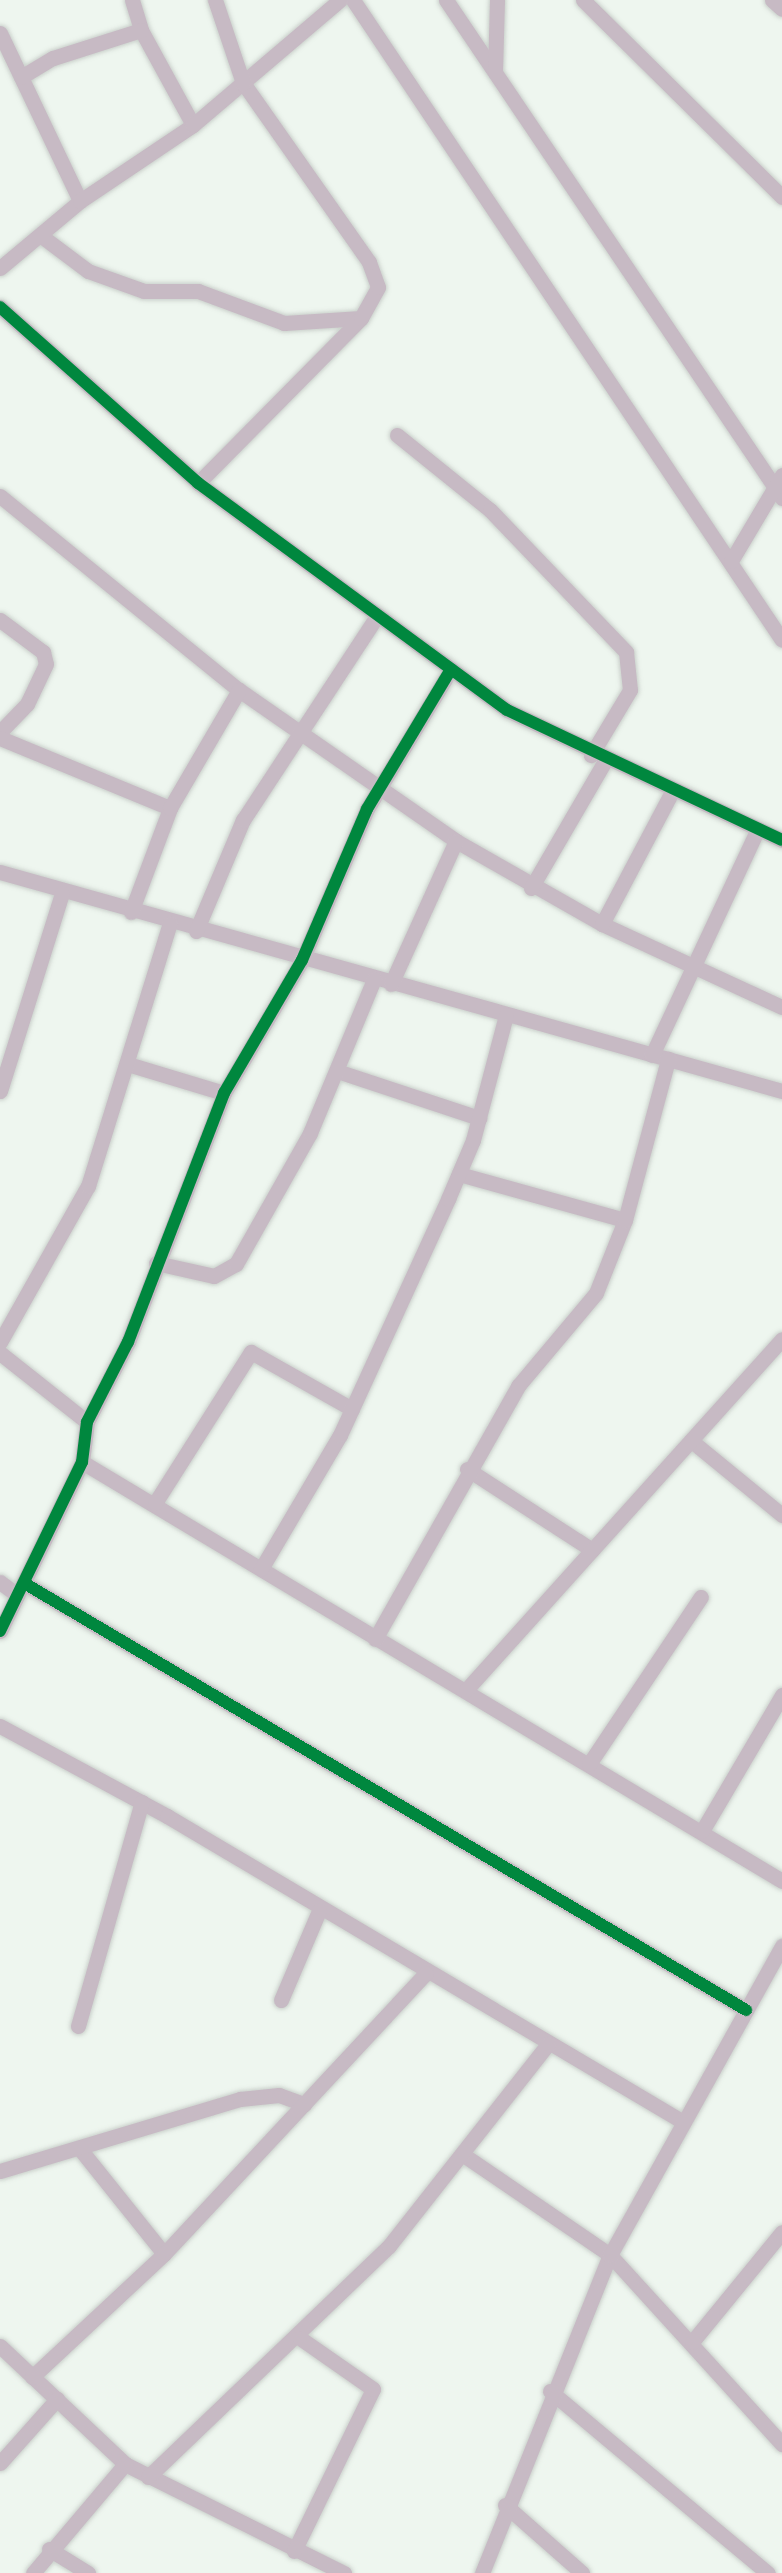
<!DOCTYPE html>
<style>
body{margin:0}
#map{position:relative;width:782px;height:2573px;overflow:hidden;background:#eef6ef;font-family:"Space Grotesk",sans-serif}
div>[style]{position:absolute}
.roads{filter:drop-shadow(0 0 2px #cad0cb) drop-shadow(0 0 2px #cad0cb)}
.minor>*{height:15px;margin:-7.5px;padding:0 7.5px;transform-origin:7.5px;border-radius:7.5px;background:#c7bac4}
.cycleway>*{height:12px;margin:-6px;padding:0 6px;transform-origin:6px;border-radius:6px;background:#00873e}
span{translate:-50% -50%;white-space:nowrap;text-align:center;line-height:1.15;-webkit-text-stroke:8px #eaf9ee;paint-order:stroke}
</style>
<div id="map">
<div class="roads">
<div class="minor">
<div style="left:132px;top:0;width:31px;rotate:73deg"></div>
<div style="left:141px;top:30px;width:108px;rotate:61.3deg"></div>
<div style="left:353px;top:0;width:770px;rotate:56.17deg"></div>
<div style="left:446px;top:0;width:601px;rotate:55.99deg"></div>
<div style="left:583px;top:0;width:280px;rotate:44.7deg"></div>
<div style="left:772px;top:0;width:13px;rotate:42deg"></div>
<div style="left:0;top:33px;width:186px;rotate:64.5deg"></div>
<div style="left:495px;top:72px;width:72px;rotate:-88.4deg"></div>
<div style="left:21px;top:77px;width:37px;rotate:-31deg"></div>
<div style="left:53px;top:58px;width:92px;rotate:-17.7deg"></div>
<div style="left:40px;top:235px;width:60px;rotate:36.9deg"></div>
<div style="left:88px;top:271px;width:59px;rotate:19.7deg"></div>
<div style="left:144px;top:291px;width:54px"></div>
<div style="left:198px;top:291px;width:92px;rotate:20.4deg"></div>
<div style="left:284px;top:323px;width:77px;rotate:-3.7deg"></div>
<div style="left:0;top:268px;width:104px;rotate:-39.9deg"></div>
<div style="left:80px;top:201px;width:136px;rotate:-33.9deg"></div>
<div style="left:193px;top:125px;width:193px;rotate:-40.4deg"></div>
<div style="left:0;top:307px;width:265px;rotate:41.6deg"></div>
<div style="left:198px;top:483px;width:383px;rotate:36.3deg"></div>
<div style="left:507px;top:710px;width:304px;rotate:25.3deg"></div>
<div style="left:397px;top:435px;width:119px;rotate:38.9deg"></div>
<div style="left:490px;top:510px;width:197px;rotate:46.2deg"></div>
<div style="left:626px;top:652px;width:38px;rotate:84deg"></div>
<div style="left:630px;top:690px;width:76px;rotate:121deg"></div>
<div style="left:198px;top:483px;width:232px;rotate:-45.3deg"></div>
<div style="left:361px;top:318px;width:35px;rotate:-61deg"></div>
<div style="left:378px;top:287px;width:27px;rotate:-110deg"></div>
<div style="left:369px;top:262px;width:219px;rotate:-125.1deg"></div>
<div style="left:243px;top:83px;width:88px;rotate:-108.6deg"></div>
<div style="left:0;top:496px;width:308px;rotate:39.1deg"></div>
<div style="left:239px;top:690px;width:264px;rotate:34.8deg"></div>
<div style="left:456px;top:841px;width:168px;rotate:29.6deg"></div>
<div style="left:602px;top:924px;width:198px;rotate:24.8deg"></div>
<div style="left:731px;top:561px;width:100px;rotate:-59.3deg"></div>
<div style="left:0;top:620px;width:54px;rotate:36.7deg"></div>
<div style="left:43px;top:652px;width:12px;rotate:76deg"></div>
<div style="left:46px;top:664px;width:44px;rotate:115.4deg"></div>
<div style="left:27px;top:704px;width:39px;rotate:134deg"></div>
<div style="left:0;top:738px;width:184px;rotate:22.4deg"></div>
<div style="left:0;top:872px;width:812px;rotate:15.64deg"></div>
<div style="left:531px;top:888px;width:147px;rotate:-59.8deg"></div>
<div style="left:131px;top:912px;width:111px;rotate:-69.4deg"></div>
<div style="left:170px;top:808px;width:137px;rotate:-59.7deg"></div>
<div style="left:602px;top:924px;width:149px;rotate:-62.1deg"></div>
<div style="left:196px;top:931px;width:121px;rotate:-67.1deg"></div>
<div style="left:243px;top:820px;width:244px;rotate:-56.7deg"></div>
<div style="left:391px;top:984px;width:157px;rotate:-65.6deg"></div>
<div style="left:652px;top:1055px;width:247px;rotate:-64.9deg"></div>
<div style="left:131px;top:1065px;width:97px;rotate:16.8deg"></div>
<div style="left:337px;top:1071px;width:150px;rotate:18.3deg"></div>
<div style="left:0;top:1091px;width:207px;rotate:-72.6deg"></div>
<div style="left:459px;top:1174px;width:172px;rotate:15.5deg"></div>
<div style="left:156px;top:1263px;width:59px;rotate:12.6deg"></div>
<div style="left:214px;top:1276px;width:25px;rotate:-29deg"></div>
<div style="left:236px;top:1264px;width:150px;rotate:-60.5deg"></div>
<div style="left:310px;top:1133px;width:167px;rotate:-67.4deg"></div>
<div style="left:0;top:1342px;width:179px;rotate:-60.6deg"></div>
<div style="left:88px;top:1186px;width:275px;rotate:-72.7deg"></div>
<div style="left:0;top:1353px;width:111px;rotate:38.4deg"></div>
<div style="left:694px;top:1443px;width:114px;rotate:39.3deg"></div>
<div style="left:82px;top:1462px;width:816px;rotate:30.9deg"></div>
<div style="left:467px;top:1469px;width:149px;rotate:32.9deg"></div>
<div style="left:155px;top:1503px;width:179px;rotate:-57.6deg"></div>
<div style="left:251px;top:1352px;width:116px;rotate:29.4deg"></div>
<div style="left:261px;top:1569px;width:156px;rotate:-59.5deg"></div>
<div style="left:340px;top:1435px;width:260px;rotate:-65.4deg"></div>
<div style="left:448px;top:1199px;width:64px;rotate:-67deg"></div>
<div style="left:473px;top:1140px;width:129px;rotate:-75.2deg"></div>
<div style="left:0;top:1582px;width:21px;rotate:37deg"></div>
<div style="left:24px;top:1583px;width:839px;rotate:30.6deg"></div>
<div style="left:0;top:1631px;width:188px;rotate:-64.1deg"></div>
<div style="left:82px;top:1462px;width:40px;rotate:-82.9deg"></div>
<div style="left:87px;top:1422px;width:90px;rotate:-62.9deg"></div>
<div style="left:128px;top:1342px;width:267px;rotate:-68.9deg"></div>
<div style="left:224px;top:1093px;width:154px;rotate:-59.6deg"></div>
<div style="left:302px;top:960px;width:164px;rotate:-66.7deg"></div>
<div style="left:367px;top:809px;width:163px;rotate:-59deg"></div>
<div style="left:375px;top:1639px;width:291px;rotate:-60.5deg"></div>
<div style="left:518px;top:1386px;width:121px;rotate:-50deg"></div>
<div style="left:596px;top:1293px;width:79px;rotate:-68.3deg"></div>
<div style="left:625px;top:1220px;width:167px;rotate:-75deg"></div>
<div style="left:466px;top:1690px;width:472px;rotate:-48deg"></div>
<div style="left:0;top:1726px;width:190px;rotate:28.3deg"></div>
<div style="left:167px;top:1816px;width:596px;rotate:30.65deg"></div>
<div style="left:589px;top:1764px;width:201px;rotate:-56.2deg"></div>
<div style="left:702px;top:1831px;width:158px;rotate:-59.5deg"></div>
<div style="left:281px;top:2000px;width:97px;rotate:-66.9deg"></div>
<div style="left:78px;top:2026px;width:233px;rotate:-74.1deg"></div>
<div style="left:80px;top:2149px;width:134px;rotate:51.3deg"></div>
<div style="left:465px;top:2156px;width:176px;rotate:34.3deg"></div>
<div style="left:610px;top:2255px;width:256px;rotate:47.7deg"></div>
<div style="left:0;top:2171px;width:251px;rotate:-16.7deg"></div>
<div style="left:240px;top:2099px;width:39px;rotate:-6deg"></div>
<div style="left:279px;top:2095px;width:27px;rotate:20deg"></div>
<div style="left:692px;top:2342px;width:142px;rotate:-50.7deg"></div>
<div style="left:0;top:2346px;width:172px;rotate:43.3deg"></div>
<div style="left:125px;top:2464px;width:245px;rotate:26.5deg"></div>
<div style="left:32px;top:2377px;width:180px;rotate:-43deg"></div>
<div style="left:164px;top:2254px;width:384px;rotate:-47deg"></div>
<div style="left:550px;top:2391px;width:284px;rotate:39.9deg"></div>
<div style="left:0;top:2463px;width:86px;rotate:-48.3deg"></div>
<div style="left:148px;top:2477px;width:334px;rotate:-43.8deg"></div>
<div style="left:389px;top:2246px;width:257px;rotate:-51.8deg"></div>
<div style="left:505px;top:2505px;width:103px;rotate:41.4deg"></div>
<div style="left:49px;top:2549px;width:46px;rotate:31.6deg"></div>
<div style="left:294px;top:2551px;width:180px;rotate:-64deg"></div>
<div style="left:373px;top:2389px;width:89px;rotate:-145.1deg"></div>
<div style="left:33px;top:2573px;width:143px;rotate:-49.8deg"></div>
<div style="left:482px;top:2573px;width:343px;rotate:-68.1deg"></div>
<div style="left:610px;top:2255px;width:354px;rotate:-60.9deg"></div>
</div>
</div>
<div class="cycleway">
<div style="left:0;top:307px;width:265px;rotate:41.6deg"></div>
<div style="left:198px;top:483px;width:383px;rotate:36.3deg"></div>
<div style="left:507px;top:710px;width:304px;rotate:25.3deg"></div>
<div style="left:24px;top:1583px;width:839px;rotate:30.6deg"></div>
<div style="left:0;top:1631px;width:188px;rotate:-64.1deg"></div>
<div style="left:82px;top:1462px;width:40px;rotate:-82.9deg"></div>
<div style="left:87px;top:1422px;width:90px;rotate:-62.9deg"></div>
<div style="left:128px;top:1342px;width:267px;rotate:-68.9deg"></div>
<div style="left:224px;top:1093px;width:154px;rotate:-59.6deg"></div>
<div style="left:302px;top:960px;width:164px;rotate:-66.7deg"></div>
<div style="left:367px;top:809px;width:163px;rotate:-59deg"></div>
</div>
</div>
